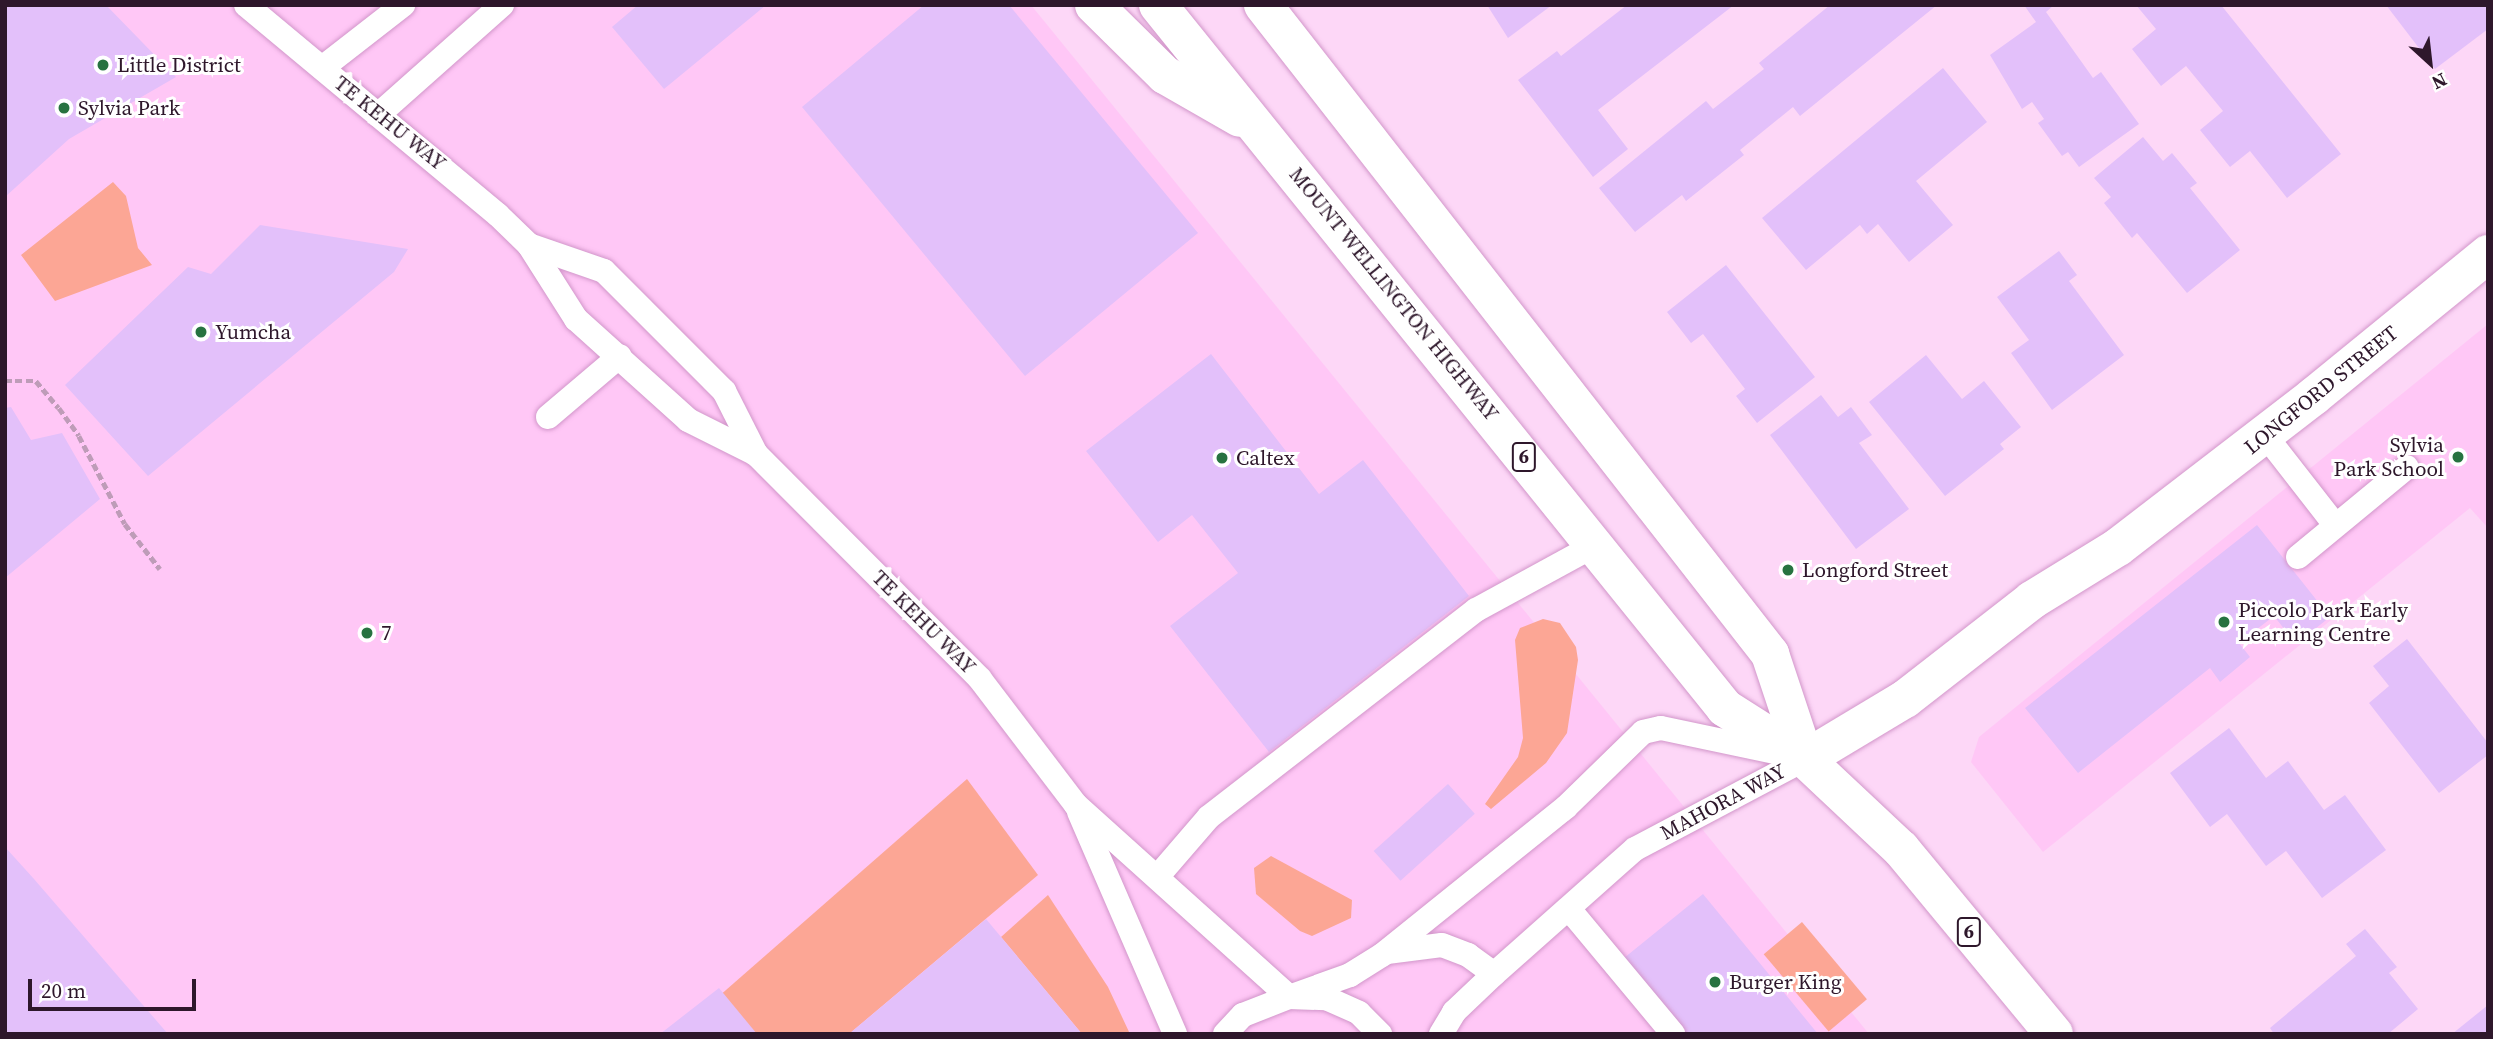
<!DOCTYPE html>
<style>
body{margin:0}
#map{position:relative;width:2493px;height:1039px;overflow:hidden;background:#fdd7f7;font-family:"Source Serif 4",serif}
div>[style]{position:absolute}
.built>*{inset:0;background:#ffc7f6}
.green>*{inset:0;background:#fca695;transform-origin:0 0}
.building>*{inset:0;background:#e3c0fa;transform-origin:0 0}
.path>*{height:4.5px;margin-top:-2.25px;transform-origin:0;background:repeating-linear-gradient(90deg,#be9cb8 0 7px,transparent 0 10.5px)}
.roads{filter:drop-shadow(0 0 2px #d296ca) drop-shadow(0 0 2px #d296ca)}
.service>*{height:24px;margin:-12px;padding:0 12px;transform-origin:12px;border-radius:12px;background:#fff}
.minor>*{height:38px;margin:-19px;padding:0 19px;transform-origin:19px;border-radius:19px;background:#fff}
.primary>*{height:38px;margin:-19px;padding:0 19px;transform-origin:19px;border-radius:19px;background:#fff}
.dots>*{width:19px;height:19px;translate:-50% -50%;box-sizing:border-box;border:4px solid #fff;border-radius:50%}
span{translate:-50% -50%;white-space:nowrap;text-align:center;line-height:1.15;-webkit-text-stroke:6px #fff;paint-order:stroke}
.shield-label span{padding:2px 5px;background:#fff;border:2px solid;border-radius:5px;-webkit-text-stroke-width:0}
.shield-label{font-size:19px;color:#2e172b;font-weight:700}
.poi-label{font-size:21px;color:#2e172b}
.left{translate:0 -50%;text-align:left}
.right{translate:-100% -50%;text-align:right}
.street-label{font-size:21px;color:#2e172b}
.frame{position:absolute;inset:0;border:7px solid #2e172b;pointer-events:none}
.north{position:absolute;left:2395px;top:28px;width:70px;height:70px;-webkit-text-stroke:5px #fff;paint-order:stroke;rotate:153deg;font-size:19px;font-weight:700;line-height:28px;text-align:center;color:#2e172b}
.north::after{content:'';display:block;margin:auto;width:24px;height:32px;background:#2e172b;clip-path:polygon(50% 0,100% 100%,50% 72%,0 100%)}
.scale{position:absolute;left:28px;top:979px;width:168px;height:32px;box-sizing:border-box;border:4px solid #2e172b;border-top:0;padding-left:9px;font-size:21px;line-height:24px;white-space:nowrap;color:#2e172b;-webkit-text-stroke:5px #fff;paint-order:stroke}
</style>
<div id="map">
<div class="built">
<div style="clip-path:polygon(5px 5px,1031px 5px,1869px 1034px,5px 1034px)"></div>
<div style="clip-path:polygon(2488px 324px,2488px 528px,2470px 508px,2043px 852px,1971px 762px,1979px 737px)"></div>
</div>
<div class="green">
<div style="clip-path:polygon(113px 182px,126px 196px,138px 248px,152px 265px,55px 301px,21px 255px)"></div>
<div style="clip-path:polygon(1543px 619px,1560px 623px,1576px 647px,1578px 660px,1567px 733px,1546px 763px,1491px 809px,1485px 804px,1518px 757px,1523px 738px,1515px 640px,1520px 628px)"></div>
<div style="clip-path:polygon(967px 779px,1038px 875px,849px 1034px,752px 1034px,718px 997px)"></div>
<div style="clip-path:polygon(1271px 856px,1352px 900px,1351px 918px,1312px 936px,1300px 931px,1256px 894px,1254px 868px)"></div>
<div style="clip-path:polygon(1048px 895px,1108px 987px,1130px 1034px,1082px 1034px,1001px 937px)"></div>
<div style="left:1802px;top:922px;width:101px;height:50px;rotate:50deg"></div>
</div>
<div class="building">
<div style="clip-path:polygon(5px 5px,106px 5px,176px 77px,69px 139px,5px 197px)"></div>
<div style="clip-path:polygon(638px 5px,766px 5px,664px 89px,612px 27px)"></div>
<div style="clip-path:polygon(924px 5px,1009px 5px,1198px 233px,1025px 376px,802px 107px)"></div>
<div style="clip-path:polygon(1487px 5px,1552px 5px,1508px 38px)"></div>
<div style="clip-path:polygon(1627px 5px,1734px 5px,1598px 110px,1628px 149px,1593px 177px,1518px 80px,1557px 51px,1561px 56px)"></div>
<div style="clip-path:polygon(1830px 5px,1937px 5px,1800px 116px,1793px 107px,1740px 150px,1744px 155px,1686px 201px,1682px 195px,1635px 232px,1599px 188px,1706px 101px,1713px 109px,1764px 69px,1759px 63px)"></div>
<div style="clip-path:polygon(2024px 5px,2054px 5px,2046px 12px,2093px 78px,2101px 72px,2139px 124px,2079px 167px,2068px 152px,2062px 156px,2038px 123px,2044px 119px,2032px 102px,2022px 109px,1990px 55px,2036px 22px)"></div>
<div style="clip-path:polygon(2136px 5px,2221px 5px,2341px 154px,2287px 198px,2250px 151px,2230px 167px,2200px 130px,2223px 111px,2186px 66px,2161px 86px,2132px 49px,2156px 29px)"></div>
<div style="clip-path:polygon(2386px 5px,2486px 5px,2488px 29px,2435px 69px)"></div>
<div style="clip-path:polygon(1943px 68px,1987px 122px,1916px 181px,1953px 225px,1909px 262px,1878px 224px,1867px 234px,1860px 225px,1806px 270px,1762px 218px)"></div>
<div style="clip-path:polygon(2143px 137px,2163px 161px,2172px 153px,2197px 183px,2190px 188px,2240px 250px,2187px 293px,2137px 233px,2132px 238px,2104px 203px,2111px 197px,2094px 178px)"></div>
<div style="clip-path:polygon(260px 225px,408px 249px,394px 272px,148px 476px,65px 385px,188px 267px,211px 274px)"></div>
<div style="clip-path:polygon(2059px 251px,2077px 275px,2069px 281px,2124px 355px,2052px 410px,2011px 353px,2029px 340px,1997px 297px)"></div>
<div style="clip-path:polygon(1726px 265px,1815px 377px,1757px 423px,1736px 396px,1745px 389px,1703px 334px,1691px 343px,1667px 312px)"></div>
<div style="clip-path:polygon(1211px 354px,1319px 494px,1363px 460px,1469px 596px,1269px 752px,1170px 626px,1238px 573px,1192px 515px,1158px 542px,1086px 451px)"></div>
<div style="clip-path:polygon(1926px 355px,1962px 399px,1984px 381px,2021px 427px,2000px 444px,2004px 449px,1945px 496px,1869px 402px)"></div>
<div style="clip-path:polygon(1821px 395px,1838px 417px,1851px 407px,1872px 435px,1859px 443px,1909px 509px,1856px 549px,1770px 435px)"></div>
<div style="clip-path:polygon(11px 407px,31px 440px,62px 433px,100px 499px,5px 578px,5px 408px)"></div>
<div style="clip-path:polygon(2257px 525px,2330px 617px,2296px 644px,2274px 616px,2239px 643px,2250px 657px,2220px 682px,2210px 668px,2078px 773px,2025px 708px)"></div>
<div style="clip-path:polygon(2407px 639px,2488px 743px,2488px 755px,2439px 793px,2369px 703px,2389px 686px,2373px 666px)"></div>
<div style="clip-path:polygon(2229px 728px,2266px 778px,2288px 761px,2324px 810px,2345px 795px,2386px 850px,2322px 898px,2286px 851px,2266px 866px,2227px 814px,2210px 827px,2170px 773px)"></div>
<div style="left:1448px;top:784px;width:40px;height:100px;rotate:48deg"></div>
<div style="clip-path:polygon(5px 847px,34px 879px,168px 1034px,5px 1034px)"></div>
<div style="clip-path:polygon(1703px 894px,1818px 1034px,1686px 1034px,1624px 958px)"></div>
<div style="clip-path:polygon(986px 919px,1082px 1034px,849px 1034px)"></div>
<div style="clip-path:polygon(2365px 929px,2397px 967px,2389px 973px,2418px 1009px,2388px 1034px,2274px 1034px,2270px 1028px,2356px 956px,2346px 944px)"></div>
<div style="clip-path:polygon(719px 988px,757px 1034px,660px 1034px)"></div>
<div style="clip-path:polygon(2488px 1005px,2488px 1034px,2452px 1034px)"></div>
</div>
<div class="path">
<div style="left:5px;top:381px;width:31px"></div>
<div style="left:36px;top:381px;width:35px;rotate:50deg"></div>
<div style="left:59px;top:408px;width:34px;rotate:54deg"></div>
<div style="left:79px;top:436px;width:99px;rotate:62.4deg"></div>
<div style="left:125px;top:524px;width:57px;rotate:52.1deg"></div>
</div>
<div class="roads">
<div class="service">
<div style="left:246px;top:5px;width:328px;rotate:39.8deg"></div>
<div style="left:498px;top:215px;width:43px;rotate:44.1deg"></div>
<div style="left:529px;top:245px;width:88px;rotate:57.6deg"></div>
<div style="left:576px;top:319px;width:151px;rotate:42deg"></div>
<div style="left:688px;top:420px;width:76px;rotate:26.6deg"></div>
<div style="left:756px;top:454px;width:317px;rotate:45.1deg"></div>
<div style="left:980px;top:679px;width:158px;rotate:52.7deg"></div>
<div style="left:1076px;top:805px;width:287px;rotate:42deg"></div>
<div style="left:1289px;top:997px;width:65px;rotate:-19.8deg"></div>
<div style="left:1350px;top:975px;width:38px;rotate:-32deg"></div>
<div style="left:1382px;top:955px;width:236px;rotate:-38.8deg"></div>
<div style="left:1566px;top:807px;width:107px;rotate:-44.2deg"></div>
<div style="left:1643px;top:732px;width:18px;rotate:-13deg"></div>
<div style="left:1661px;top:728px;width:126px;rotate:11.9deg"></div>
<div style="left:322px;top:68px;width:103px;rotate:-37.9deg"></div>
<div style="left:378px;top:115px;width:166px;rotate:-41.6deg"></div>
<div style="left:529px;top:245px;width:79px;rotate:19.1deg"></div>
<div style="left:604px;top:271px;width:170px;rotate:45deg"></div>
<div style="left:724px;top:391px;width:71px;rotate:63.1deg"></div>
<div style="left:548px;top:417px;width:94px;rotate:-40.3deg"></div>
<div style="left:2265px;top:435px;width:114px;rotate:52.1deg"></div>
<div style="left:2298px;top:557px;width:141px;rotate:-39.5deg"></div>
<div style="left:1079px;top:812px;width:242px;rotate:66.6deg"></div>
<div style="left:1158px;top:876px;width:78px;rotate:-49.2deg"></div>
<div style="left:1209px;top:817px;width:338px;rotate:-37.8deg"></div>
<div style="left:1476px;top:610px;width:136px;rotate:-28.6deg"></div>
<div style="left:1569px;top:909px;width:163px;rotate:50.2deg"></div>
<div style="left:1387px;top:952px;width:55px;rotate:-7.3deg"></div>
<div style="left:1442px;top:945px;width:28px;rotate:21deg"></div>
<div style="left:1468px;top:955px;width:32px;rotate:36deg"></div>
<div style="left:1225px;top:1034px;width:26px;rotate:-47deg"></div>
<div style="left:1243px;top:1015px;width:49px;rotate:-21.4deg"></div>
<div style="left:1289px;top:997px;width:37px;rotate:2deg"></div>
<div style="left:1326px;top:998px;width:36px;rotate:24deg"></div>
<div style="left:1359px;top:1013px;width:30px;rotate:45deg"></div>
<div style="left:1441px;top:1034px;width:26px;rotate:-59deg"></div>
<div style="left:1454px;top:1012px;width:55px;rotate:-43.5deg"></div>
<div style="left:1494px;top:974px;width:188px;rotate:-41.6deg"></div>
<div style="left:1635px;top:849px;width:192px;rotate:-27.9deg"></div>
</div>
<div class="minor">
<div style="left:1805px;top:759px;width:117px;rotate:-31deg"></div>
<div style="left:1905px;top:699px;width:161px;rotate:-37.9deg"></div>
<div style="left:2032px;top:600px;width:101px;rotate:-31.6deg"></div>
<div style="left:2118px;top:547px;width:247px;rotate:-37.6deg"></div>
<div style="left:2314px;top:396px;width:225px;rotate:-39.2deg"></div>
</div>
<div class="primary">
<div style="left:1094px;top:5px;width:100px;rotate:44.6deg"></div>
<div style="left:1165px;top:75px;width:86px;rotate:29.8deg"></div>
<div style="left:1158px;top:5px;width:903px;rotate:51.11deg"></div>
<div style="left:1725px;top:708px;width:95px;rotate:32.5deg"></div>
<div style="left:1805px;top:759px;width:132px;rotate:43.2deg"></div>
<div style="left:1901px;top:849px;width:240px;rotate:50.4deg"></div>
<div style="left:1263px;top:5px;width:824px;rotate:52deg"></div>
<div style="left:1770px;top:654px;width:111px;rotate:71.6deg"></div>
</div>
</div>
<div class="dots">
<div style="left:103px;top:65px;background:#277240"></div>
<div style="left:64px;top:108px;background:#277240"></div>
<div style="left:201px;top:332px;background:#277240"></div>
<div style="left:2458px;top:457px;background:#277240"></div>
<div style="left:1222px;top:458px;background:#277240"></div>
<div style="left:1788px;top:570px;background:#277240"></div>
<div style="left:2224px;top:622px;background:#277240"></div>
<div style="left:367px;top:633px;background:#277240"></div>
<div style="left:1715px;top:982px;background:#277240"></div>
</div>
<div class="shield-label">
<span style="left:1524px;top:457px">6</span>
<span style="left:1969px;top:932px">6</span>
</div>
<div class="poi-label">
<span class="left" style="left:117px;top:65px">Little District</span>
<span class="left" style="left:78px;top:108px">Sylvia Park</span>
<span class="left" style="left:215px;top:332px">Yumcha</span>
<span class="right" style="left:2444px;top:457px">Sylvia<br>Park School</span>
<span class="left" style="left:1236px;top:458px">Caltex</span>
<span class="left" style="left:1802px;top:570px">Longford Street</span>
<span class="left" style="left:2238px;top:622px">Piccolo Park Early<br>Learning Centre</span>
<span class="left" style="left:381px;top:633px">7</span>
<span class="left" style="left:1729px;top:982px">Burger King</span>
</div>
<div class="street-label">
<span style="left:390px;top:123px;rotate:39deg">TE KEHU WAY</span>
<span style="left:1394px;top:294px;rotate:51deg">MOUNT WELLINGTON HIGHWAY</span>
<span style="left:2321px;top:390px;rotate:-39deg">LONGFORD STREET</span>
<span style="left:924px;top:622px;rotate:45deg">TE KEHU WAY</span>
<span style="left:1723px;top:802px;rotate:-28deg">MAHORA WAY</span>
</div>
<div class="frame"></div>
<div class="north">N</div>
<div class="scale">20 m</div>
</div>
